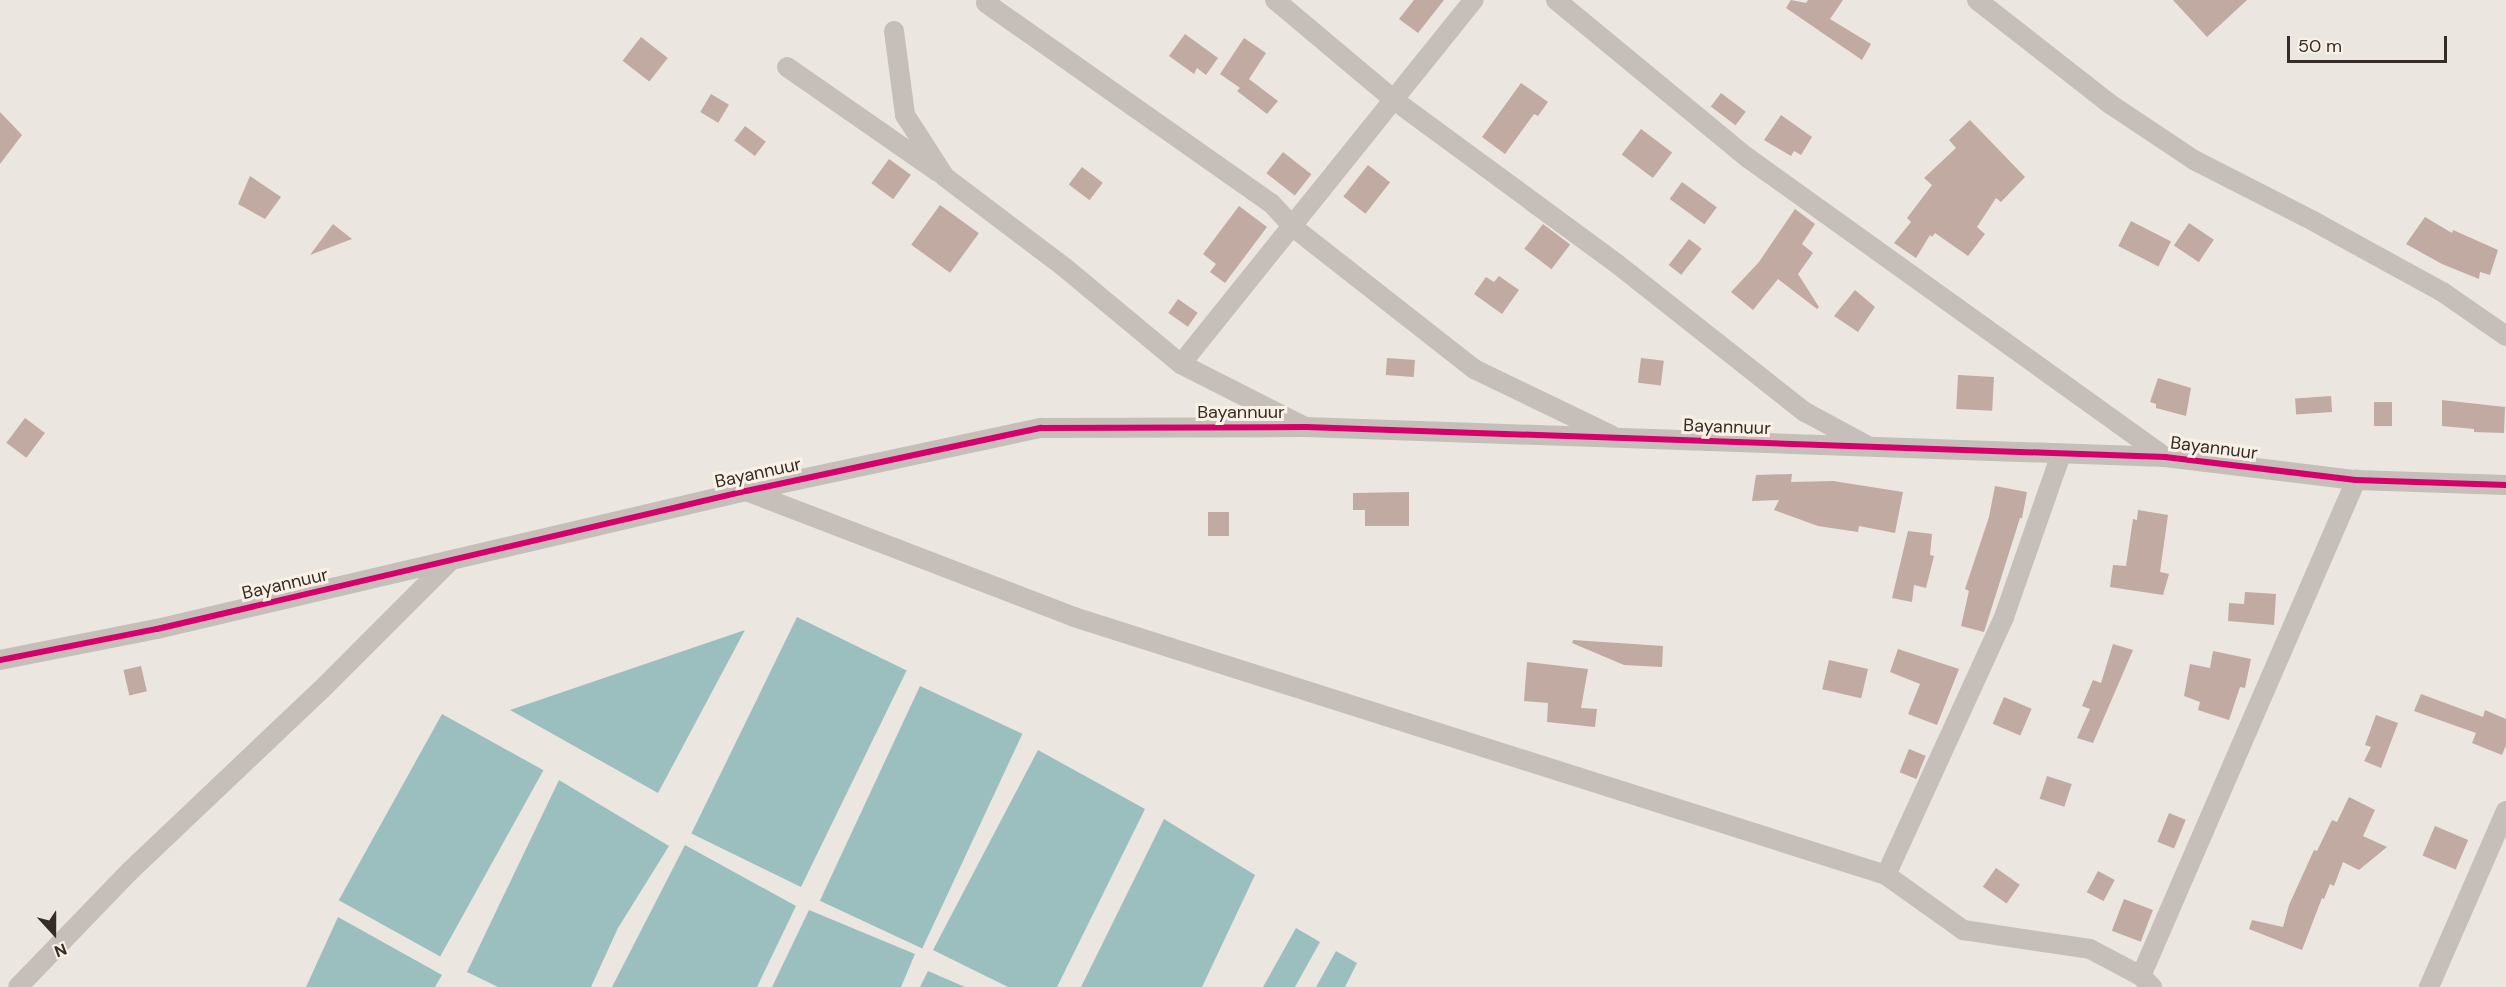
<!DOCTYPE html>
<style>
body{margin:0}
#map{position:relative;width:2506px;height:987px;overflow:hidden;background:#ece6e0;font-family:"DM Sans",sans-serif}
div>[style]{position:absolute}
.water>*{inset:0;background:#9bbfbe;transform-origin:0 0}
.building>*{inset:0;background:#c0aaa1;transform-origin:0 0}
.minor>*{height:20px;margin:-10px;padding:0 10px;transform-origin:10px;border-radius:10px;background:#c5beb9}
.cycleway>*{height:6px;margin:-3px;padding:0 3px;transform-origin:3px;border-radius:3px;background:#d6006c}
span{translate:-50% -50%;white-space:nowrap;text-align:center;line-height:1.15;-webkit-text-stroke:6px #faf1e6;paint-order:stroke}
.street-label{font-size:18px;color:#362c27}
.north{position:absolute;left:24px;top:903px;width:60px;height:60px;-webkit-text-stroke:4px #faf1e6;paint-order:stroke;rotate:159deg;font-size:16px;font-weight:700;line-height:24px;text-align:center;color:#362c27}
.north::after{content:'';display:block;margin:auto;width:21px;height:27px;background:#362c27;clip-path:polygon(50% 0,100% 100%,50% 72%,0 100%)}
.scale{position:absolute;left:2287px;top:36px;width:160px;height:27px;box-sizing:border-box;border:3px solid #362c27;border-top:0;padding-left:8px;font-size:18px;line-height:21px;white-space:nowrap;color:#362c27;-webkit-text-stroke:4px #faf1e6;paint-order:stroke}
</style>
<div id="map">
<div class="water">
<div style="left:797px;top:617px;width:122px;height:241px;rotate:26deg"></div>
<div style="clip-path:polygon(745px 630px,658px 793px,510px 710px)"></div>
<div style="left:920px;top:686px;width:113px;height:237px;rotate:25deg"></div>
<div style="left:442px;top:714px;width:116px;height:213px;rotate:29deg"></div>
<div style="clip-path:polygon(1038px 750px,1145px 809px,1057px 987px,1008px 987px,933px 950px)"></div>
<div style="clip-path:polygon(559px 780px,669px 846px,618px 928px,591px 987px,498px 987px,467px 972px)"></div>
<div style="clip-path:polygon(1164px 819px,1255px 875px,1202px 987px,1081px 987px)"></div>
<div style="clip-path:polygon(685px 845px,796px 906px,757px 987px,612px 987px)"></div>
<div style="clip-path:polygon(809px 910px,915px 954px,901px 987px,772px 987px)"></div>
<div style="clip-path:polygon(338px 917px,442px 975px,435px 987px,306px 987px)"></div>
<div style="clip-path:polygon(1296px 928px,1320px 942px,1295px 987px,1263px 987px)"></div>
<div style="clip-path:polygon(1336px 951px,1357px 963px,1345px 987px,1316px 987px)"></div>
<div style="clip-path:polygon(928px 971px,965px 987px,966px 987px,920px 987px)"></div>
</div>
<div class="building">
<div style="clip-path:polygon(1414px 0,1444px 0,1418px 33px,1399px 19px)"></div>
<div style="clip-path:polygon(1791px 0,1806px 3px,1808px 0,1843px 0,1830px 19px,1871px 44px,1862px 60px,1786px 8px)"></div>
<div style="clip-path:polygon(2173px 0,2247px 0,2207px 37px)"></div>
<div style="clip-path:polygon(1185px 34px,1218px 58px,1206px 75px,1197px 68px,1194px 74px,1169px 56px)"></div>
<div style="left:641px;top:37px;width:34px;height:30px;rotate:38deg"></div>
<div style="clip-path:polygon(1244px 38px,1266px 53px,1249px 79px,1278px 101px,1267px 114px,1237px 91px,1240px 88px,1220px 74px)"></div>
<div style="clip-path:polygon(1521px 83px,1548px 102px,1538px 116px,1534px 114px,1505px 154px,1482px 137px)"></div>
<div style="left:1721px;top:93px;width:31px;height:17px;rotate:37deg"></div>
<div style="left:711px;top:94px;width:21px;height:21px;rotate:31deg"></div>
<div style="clip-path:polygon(0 112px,22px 135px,0 164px)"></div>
<div style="clip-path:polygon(1781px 115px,1812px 137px,1801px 155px,1794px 151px,1791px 156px,1764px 140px)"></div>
<div style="clip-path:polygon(1970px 120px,2025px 177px,2001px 202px,1996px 198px,1977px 227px,1985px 234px,1968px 256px,1935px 233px,1932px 237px,1930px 235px,1916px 258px,1894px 243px,1911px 222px,1907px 218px,1932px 185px,1924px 178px,1956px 148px,1949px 140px)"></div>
<div style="left:745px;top:126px;width:26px;height:18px;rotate:37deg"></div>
<div style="left:1641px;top:129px;width:39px;height:32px;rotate:37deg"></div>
<div style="left:1283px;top:152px;width:36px;height:27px;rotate:38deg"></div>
<div style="left:889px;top:159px;width:27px;height:30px;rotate:36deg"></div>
<div style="left:1368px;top:165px;width:28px;height:40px;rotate:38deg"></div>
<div style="left:1082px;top:167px;width:26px;height:22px;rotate:37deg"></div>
<div style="clip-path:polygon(250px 176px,281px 197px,265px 219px,238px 204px)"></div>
<div style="left:1682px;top:182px;width:43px;height:21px;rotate:36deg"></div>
<div style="left:940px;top:205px;width:48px;height:49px;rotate:36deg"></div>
<div style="clip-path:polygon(1239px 206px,1267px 227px,1225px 283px,1210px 272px,1216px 264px,1203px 254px)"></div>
<div style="clip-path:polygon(1795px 209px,1815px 224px,1802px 244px,1813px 253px,1798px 274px,1819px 307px,1817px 309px,1778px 279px,1753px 310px,1731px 292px,1759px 262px)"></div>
<div style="clip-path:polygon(2425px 217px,2452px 233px,2453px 230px,2498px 250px,2490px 275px,2480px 272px,2479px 279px,2442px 264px,2406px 244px)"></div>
<div style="left:2131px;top:221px;width:45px;height:28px;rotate:27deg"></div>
<div style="left:2189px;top:223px;width:30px;height:27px;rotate:34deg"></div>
<div style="clip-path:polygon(333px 224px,352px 239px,310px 255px)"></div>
<div style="left:1543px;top:224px;width:34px;height:31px;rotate:37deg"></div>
<div style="left:1689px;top:239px;width:16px;height:33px;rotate:38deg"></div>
<div style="clip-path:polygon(1499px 276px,1519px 290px,1502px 314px,1474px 294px,1486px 277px,1494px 282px)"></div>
<div style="clip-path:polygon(1855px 290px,1875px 307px,1858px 332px,1834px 316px)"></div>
<div style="left:1178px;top:299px;width:24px;height:17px;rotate:35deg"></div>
<div style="left:1387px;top:358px;width:28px;height:17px;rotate:4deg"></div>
<div style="left:1641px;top:358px;width:23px;height:25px;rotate:7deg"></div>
<div style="left:1958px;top:375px;width:36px;height:34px;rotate:3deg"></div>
<div style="clip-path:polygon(2158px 378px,2191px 388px,2186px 416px,2156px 408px,2156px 404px,2150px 402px)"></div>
<div style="left:2331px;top:396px;width:16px;height:36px;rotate:86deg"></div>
<div style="clip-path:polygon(2442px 400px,2505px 407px,2504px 433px,2474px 432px,2474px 429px,2442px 426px)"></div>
<div style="left:2374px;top:402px;width:18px;height:24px"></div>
<div style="left:25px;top:418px;width:25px;height:31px;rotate:37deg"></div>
<div style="clip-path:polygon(1792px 474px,1791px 482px,1833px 481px,1903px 492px,1895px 533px,1859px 526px,1858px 532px,1818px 526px,1774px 510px,1779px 500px,1752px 501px,1756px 475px)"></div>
<div style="clip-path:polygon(1995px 486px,2027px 492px,2022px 518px,2020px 518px,1984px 632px,1961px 626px,1969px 591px,1965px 589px,1989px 517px)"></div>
<div style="clip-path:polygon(1409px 492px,1409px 526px,1365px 526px,1365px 510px,1353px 510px,1353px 493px)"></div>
<div style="clip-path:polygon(2138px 510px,2168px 515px,2160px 572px,2169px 574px,2163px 595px,2110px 587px,2113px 565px,2126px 566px,2133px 519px,2137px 520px)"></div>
<div style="left:1229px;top:512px;width:24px;height:21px;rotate:90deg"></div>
<div style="clip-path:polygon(1908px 531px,1932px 534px,1930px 555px,1934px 556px,1926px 588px,1914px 585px,1912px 602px,1892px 598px)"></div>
<div style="clip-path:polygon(2245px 592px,2276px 594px,2274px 625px,2228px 621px,2229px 603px,2244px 604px)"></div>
<div style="clip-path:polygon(1573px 640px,1663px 646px,1662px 667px,1624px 665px,1572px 643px)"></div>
<div style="clip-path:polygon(2113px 644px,2133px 650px,2093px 743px,2077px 738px,2090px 709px,2082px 706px,2093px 680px,2101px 683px)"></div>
<div style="clip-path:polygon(1898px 649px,1959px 669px,1937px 725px,1908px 714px,1920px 684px,1890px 672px)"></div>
<div style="clip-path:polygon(2213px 651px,2251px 659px,2245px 688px,2240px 687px,2229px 720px,2198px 710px,2200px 702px,2184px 696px,2190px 664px,2210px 668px)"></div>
<div style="left:1829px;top:660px;width:40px;height:30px;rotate:13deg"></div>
<div style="clip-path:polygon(1527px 662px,1588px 669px,1581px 708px,1597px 709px,1595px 727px,1547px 722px,1548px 703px,1524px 701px)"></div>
<div style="left:141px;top:666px;width:26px;height:18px;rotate:77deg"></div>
<div style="clip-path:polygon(2421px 694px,2483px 717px,2485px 710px,2506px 719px,2506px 745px,2502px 755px,2472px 743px,2476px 733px,2414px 711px)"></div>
<div style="left:2004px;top:697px;width:30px;height:29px;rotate:23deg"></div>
<div style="clip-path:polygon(2376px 715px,2398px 723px,2381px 768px,2364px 761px,2371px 747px,2365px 745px)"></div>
<div style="left:1909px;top:749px;width:18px;height:25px;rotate:22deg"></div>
<div style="left:2047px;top:776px;width:26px;height:24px;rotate:18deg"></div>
<div style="clip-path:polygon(2349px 797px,2375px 810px,2363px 836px,2387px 847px,2359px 870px,2343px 862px,2334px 886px,2330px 884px,2324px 899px,2322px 898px,2302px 950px,2249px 929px,2252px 920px,2283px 927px,2289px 905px,2314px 850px,2317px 851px,2332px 820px,2337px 822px)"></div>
<div style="left:2169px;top:813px;width:18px;height:31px;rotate:22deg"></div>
<div style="left:2435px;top:826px;width:36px;height:32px;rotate:23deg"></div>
<div style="left:1996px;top:868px;width:29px;height:23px;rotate:35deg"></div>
<div style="left:2098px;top:871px;width:19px;height:24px;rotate:28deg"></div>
<div style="left:2124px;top:899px;width:31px;height:34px;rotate:21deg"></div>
</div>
<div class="minor">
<div style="left:1275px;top:0;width:155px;rotate:40deg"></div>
<div style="left:1394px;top:100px;width:275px;rotate:36.3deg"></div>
<div style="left:1616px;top:263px;width:241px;rotate:38.3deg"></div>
<div style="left:1805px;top:412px;width:69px;rotate:28.4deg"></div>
<div style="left:1556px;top:0;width:249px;rotate:39.5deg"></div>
<div style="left:1748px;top:158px;width:513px;rotate:35.64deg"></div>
<div style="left:1977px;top:0;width:169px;rotate:38deg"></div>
<div style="left:2110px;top:104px;width:101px;rotate:33.7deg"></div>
<div style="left:2194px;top:160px;width:136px;rotate:27.1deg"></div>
<div style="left:2315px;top:222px;width:147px;rotate:28.8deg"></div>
<div style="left:2444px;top:293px;width:75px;rotate:34.7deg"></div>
<div style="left:986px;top:3px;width:348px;rotate:35.1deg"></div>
<div style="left:1271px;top:203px;width:33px;rotate:47deg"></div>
<div style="left:1293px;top:227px;width:230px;rotate:38.1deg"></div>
<div style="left:1474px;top:369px;width:152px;rotate:25.7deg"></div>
<div style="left:894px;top:31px;width:85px;rotate:82.5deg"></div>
<div style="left:905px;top:115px;width:74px;rotate:57.2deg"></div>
<div style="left:945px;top:177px;width:149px;rotate:37.1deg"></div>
<div style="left:1064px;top:267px;width:152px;rotate:39.7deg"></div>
<div style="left:787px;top:67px;width:184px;rotate:34.8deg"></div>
<div style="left:1303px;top:426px;width:137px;rotate:-153.1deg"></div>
<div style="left:1181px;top:364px;width:467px;rotate:-51.2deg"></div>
<div style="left:746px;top:491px;width:351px;rotate:21deg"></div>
<div style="left:1074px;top:617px;width:852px;rotate:17.63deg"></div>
<div style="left:1886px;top:875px;width:95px;rotate:35.5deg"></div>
<div style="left:1963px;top:930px;width:128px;rotate:8.5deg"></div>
<div style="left:2090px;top:949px;width:58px;rotate:27.9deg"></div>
<div style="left:2141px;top:976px;width:16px;rotate:45deg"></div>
<div style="left:0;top:660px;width:160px;rotate:-11.2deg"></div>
<div style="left:157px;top:629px;width:605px;rotate:-13.19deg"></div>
<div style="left:746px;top:491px;width:302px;rotate:-12.1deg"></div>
<div style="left:1041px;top:428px;width:265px;rotate:-0.2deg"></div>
<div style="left:1306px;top:427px;width:860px;rotate:2deg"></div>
<div style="left:2165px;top:457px;width:192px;rotate:6.9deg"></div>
<div style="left:2356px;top:480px;width:150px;rotate:1.9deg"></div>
<div style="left:1886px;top:875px;width:284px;rotate:-65.4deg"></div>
<div style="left:2004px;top:617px;width:173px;rotate:-70.7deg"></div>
<div style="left:2141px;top:976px;width:541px;rotate:-66.56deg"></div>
<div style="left:18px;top:987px;width:160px;rotate:-46deg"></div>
<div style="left:129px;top:872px;width:266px;rotate:-43.5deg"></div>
<div style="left:322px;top:689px;width:182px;rotate:-45deg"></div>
<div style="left:2429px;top:987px;width:192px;rotate:-66.4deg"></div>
</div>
<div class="cycleway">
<div style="left:0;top:660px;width:160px;rotate:-11.2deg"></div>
<div style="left:157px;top:629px;width:605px;rotate:-13.19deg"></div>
<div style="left:746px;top:491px;width:302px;rotate:-12.1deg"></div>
<div style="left:1041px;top:428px;width:265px;rotate:-0.2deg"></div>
<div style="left:1306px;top:427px;width:860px;rotate:2deg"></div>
<div style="left:2165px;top:457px;width:192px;rotate:6.9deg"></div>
<div style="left:2356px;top:480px;width:150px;rotate:1.9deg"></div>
</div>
<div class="street-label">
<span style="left:1241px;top:412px">Bayannuur</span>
<span style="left:1727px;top:427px;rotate:2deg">Bayannuur</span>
<span style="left:2214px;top:448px;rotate:7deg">Bayannuur</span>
<span style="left:758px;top:473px;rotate:-12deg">Bayannuur</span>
<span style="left:285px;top:584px;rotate:-13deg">Bayannuur</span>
</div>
<div class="north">N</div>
<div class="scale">50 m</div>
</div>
